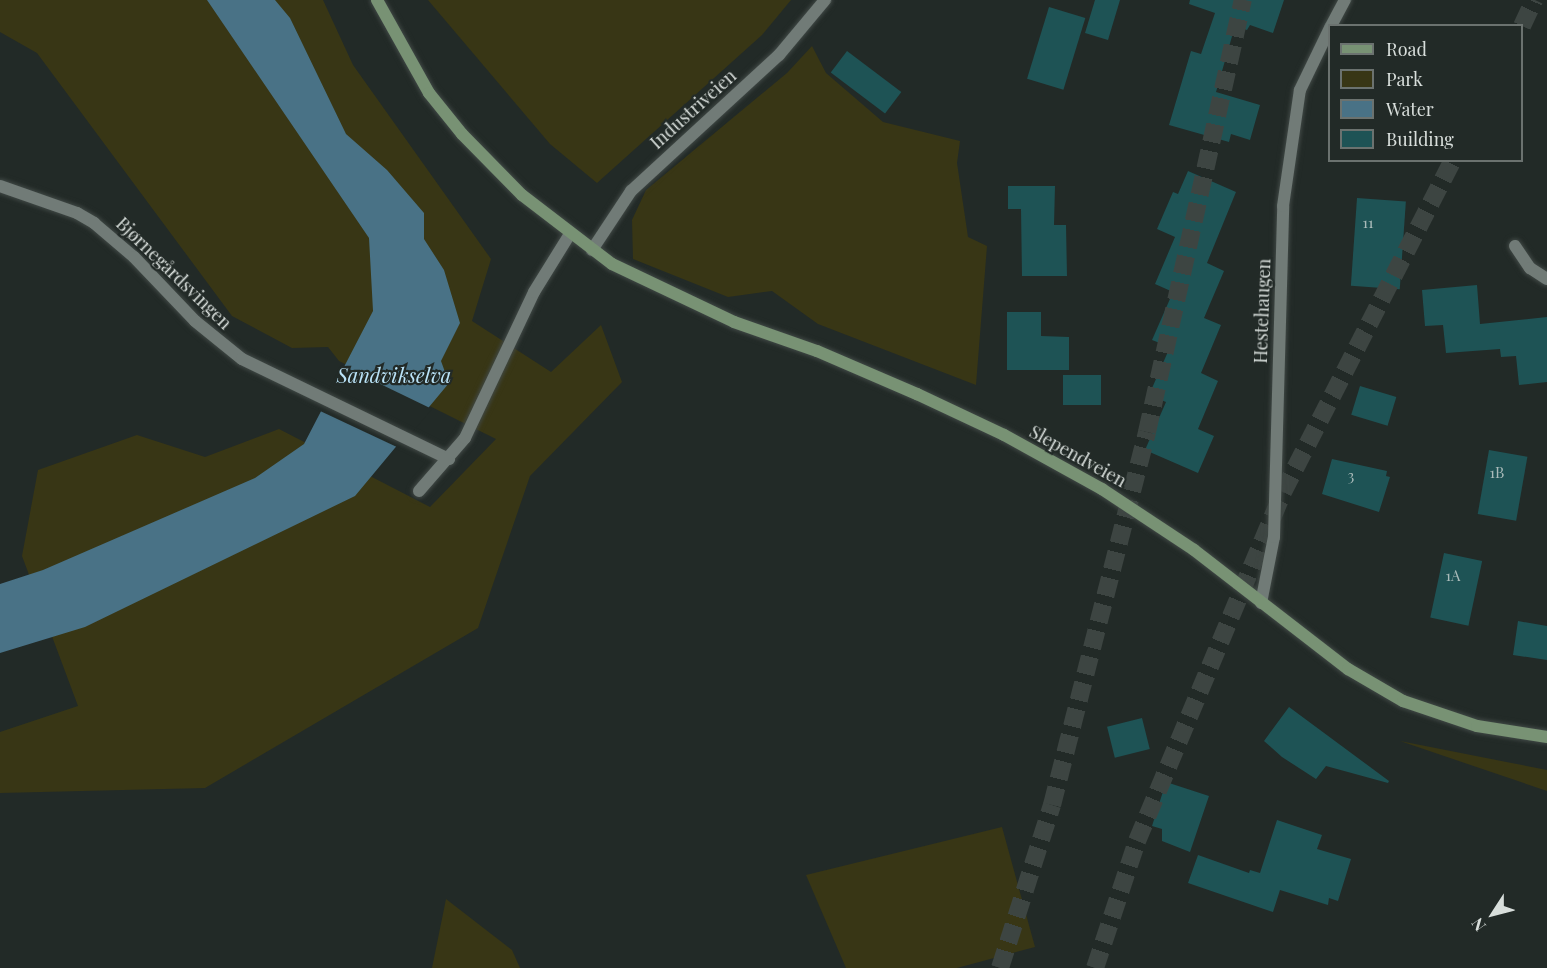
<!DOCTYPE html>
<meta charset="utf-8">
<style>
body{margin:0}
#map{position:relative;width:1547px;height:968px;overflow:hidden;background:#222a27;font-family:"Playfair Display",serif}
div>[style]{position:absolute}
.green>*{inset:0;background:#383615}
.water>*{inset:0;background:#497286}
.pier>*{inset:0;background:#222a27}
.building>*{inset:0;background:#1e5355;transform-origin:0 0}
.highway-tunnel>*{height:18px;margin-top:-9px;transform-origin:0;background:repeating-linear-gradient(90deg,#3d4542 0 18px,transparent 0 27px)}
.roads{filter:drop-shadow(0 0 2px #404845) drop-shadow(0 0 2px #404845)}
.street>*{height:12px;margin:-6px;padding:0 6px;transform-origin:6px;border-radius:6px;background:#717b77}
.secondary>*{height:12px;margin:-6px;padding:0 6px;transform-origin:6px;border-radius:6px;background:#789274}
span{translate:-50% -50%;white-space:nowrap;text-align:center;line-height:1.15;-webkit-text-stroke:4.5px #222a27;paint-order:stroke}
.number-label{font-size:15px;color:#aabbba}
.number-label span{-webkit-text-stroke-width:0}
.street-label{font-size:18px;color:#d8dedb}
.water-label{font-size:20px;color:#bbe4f9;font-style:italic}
.legend{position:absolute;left:1328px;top:24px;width:195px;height:138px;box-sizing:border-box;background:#222a27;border:2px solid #6b726f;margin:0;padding:8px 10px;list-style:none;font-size:18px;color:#d8dedb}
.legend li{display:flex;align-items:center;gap:12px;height:30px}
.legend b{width:30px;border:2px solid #6b726f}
.north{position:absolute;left:1463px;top:884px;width:60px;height:60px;-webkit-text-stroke:4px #222a27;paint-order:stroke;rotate:234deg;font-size:16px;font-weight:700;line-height:24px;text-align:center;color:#d8dedb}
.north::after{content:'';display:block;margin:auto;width:21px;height:27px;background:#d8dedb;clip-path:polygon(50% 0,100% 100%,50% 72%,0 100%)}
</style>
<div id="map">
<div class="green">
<div style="clip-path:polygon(0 0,323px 0,353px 65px,491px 259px,472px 321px,551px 372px,601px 325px,622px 382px,530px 476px,478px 628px,205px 788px,0 793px,0 732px,78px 706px,22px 556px,38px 470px,137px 435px,205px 457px,279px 429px,430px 507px,496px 439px,339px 361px,328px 347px,292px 348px,232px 316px,37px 53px,0 32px)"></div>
<div style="clip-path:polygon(428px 0,791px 0,762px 35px,597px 183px,550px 144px)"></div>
<div style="clip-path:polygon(812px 46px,826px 73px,883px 122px,960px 141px,957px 163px,968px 237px,987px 246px,976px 385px,818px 324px,772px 291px,728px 297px,633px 259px,632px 220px,646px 190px,787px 73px)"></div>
<div style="clip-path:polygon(1400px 741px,1547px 770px,1547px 791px)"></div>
<div style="clip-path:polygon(1002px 827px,1035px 947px,957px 968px,846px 968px,806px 875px)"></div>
<div style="clip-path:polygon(446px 899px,512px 950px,520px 968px,432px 968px)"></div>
</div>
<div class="water">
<div style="clip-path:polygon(207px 0,275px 0,290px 18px,346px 134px,387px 170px,424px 213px,424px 239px,444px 270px,460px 323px,441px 361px,449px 383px,355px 496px,85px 627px,0 653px,0 584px,43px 570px,255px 478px,304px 444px,373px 311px,369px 238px)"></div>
</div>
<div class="pier">
<div style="clip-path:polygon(341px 365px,432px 409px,399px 448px,318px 410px)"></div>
</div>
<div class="building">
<div style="clip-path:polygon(1095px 0,1120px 0,1108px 40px,1085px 33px)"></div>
<div style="clip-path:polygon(1190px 0,1284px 0,1273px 33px,1250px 25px,1247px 30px,1235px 26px,1216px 92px,1260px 105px,1250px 140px,1231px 134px,1229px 142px,1169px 125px,1191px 51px,1201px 54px,1215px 13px,1189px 4px)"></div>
<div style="left:1049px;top:7px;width:38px;height:75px;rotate:17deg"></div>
<div style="left:847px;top:51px;width:68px;height:27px;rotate:37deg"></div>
<div style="clip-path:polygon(1188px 171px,1236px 192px,1207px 263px,1224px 271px,1204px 318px,1221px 325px,1201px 373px,1218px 381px,1198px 429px,1214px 436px,1198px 473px,1145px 450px,1166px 402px,1149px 395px,1170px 347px,1152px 340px,1173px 292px,1155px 284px,1175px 237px,1157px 229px,1173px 192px,1178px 194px)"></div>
<div style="clip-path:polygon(1008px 186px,1055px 186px,1054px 225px,1066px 225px,1067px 276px,1022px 276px,1021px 209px,1008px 209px)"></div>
<div style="left:1357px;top:198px;width:49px;height:88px;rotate:4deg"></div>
<div style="clip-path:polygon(1477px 285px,1480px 324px,1547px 317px,1547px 382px,1519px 385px,1516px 356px,1501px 357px,1500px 349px,1446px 353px,1443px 325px,1425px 326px,1422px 290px)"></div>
<div style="clip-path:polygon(1007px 312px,1041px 312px,1041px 336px,1069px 337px,1069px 370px,1007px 370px)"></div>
<div style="left:1063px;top:375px;width:38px;height:30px"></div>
<div style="left:1360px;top:386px;width:38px;height:30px;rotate:17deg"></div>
<div style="left:1489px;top:450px;width:39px;height:65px;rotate:10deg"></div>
<div style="clip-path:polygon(1332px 459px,1387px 471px,1386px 476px,1390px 477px,1379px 512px,1322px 494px)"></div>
<div style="left:1444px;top:553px;width:39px;height:66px;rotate:12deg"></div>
<div style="clip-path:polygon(1518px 621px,1547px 626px,1547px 660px,1513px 655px)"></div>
<div style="clip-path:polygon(1289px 707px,1389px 781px,1388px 783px,1326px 766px,1316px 779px,1282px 757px,1264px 741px)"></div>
<div style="left:1142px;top:718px;width:32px;height:36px;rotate:76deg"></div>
<div style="clip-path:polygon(1166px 782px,1209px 796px,1190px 852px,1162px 841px,1162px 829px,1152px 826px)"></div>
<div style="clip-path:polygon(1277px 820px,1322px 835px,1317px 849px,1351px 859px,1338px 901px,1329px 898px,1328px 905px,1280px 890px,1273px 912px,1188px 883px,1198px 855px,1249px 873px,1250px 870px,1260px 873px)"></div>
</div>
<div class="highway-tunnel">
<div style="left:1522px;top:26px;width:29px;rotate:-65deg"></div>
<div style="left:1000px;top:968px;width:171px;rotate:-72.3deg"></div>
<div style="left:1052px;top:805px;width:385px;rotate:-75.7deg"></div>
<div style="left:1147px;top:432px;width:443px;rotate:-77.5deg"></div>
<div style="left:1095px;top:968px;width:134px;rotate:-71.7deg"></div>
<div style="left:1137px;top:841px;width:378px;rotate:-67.3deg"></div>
<div style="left:1283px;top:492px;width:373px;rotate:-62.9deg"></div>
</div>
<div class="roads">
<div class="street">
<div style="left:1331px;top:26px;width:30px;rotate:-62deg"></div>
<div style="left:0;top:186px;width:82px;rotate:19.3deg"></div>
<div style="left:77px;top:213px;width:20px;rotate:30deg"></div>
<div style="left:94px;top:223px;width:52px;rotate:40.4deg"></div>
<div style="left:134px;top:257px;width:88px;rotate:46.4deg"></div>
<div style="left:195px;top:321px;width:60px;rotate:39deg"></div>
<div style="left:242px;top:359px;width:230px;rotate:25.8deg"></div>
<div style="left:1515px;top:246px;width:27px;rotate:56deg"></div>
<div style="left:1530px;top:268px;width:20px;rotate:33deg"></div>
<div style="left:592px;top:250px;width:71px;rotate:-56.5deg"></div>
<div style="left:631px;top:191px;width:201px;rotate:-42.6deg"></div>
<div style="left:779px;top:55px;width:72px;rotate:-50.1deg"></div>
<div style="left:419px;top:491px;width:70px;rotate:-49deg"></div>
<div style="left:465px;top:438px;width:161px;rotate:-64.7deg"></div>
<div style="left:534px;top:292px;width:68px;rotate:-58.2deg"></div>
<div style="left:1261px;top:603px;width:67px;rotate:-78.9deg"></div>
<div style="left:1274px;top:537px;width:331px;rotate:-88.4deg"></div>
<div style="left:1283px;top:206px;width:117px;rotate:-81.7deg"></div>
<div style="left:1300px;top:90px;width:69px;rotate:-64.2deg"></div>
</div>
<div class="secondary">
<div style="left:377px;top:0;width:107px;rotate:60.8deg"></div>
<div style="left:429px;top:93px;width:53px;rotate:51.2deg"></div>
<div style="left:462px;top:134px;width:86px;rotate:45.5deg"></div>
<div style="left:522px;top:195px;width:113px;rotate:37.5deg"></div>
<div style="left:612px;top:264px;width:135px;rotate:25.4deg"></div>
<div style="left:734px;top:322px;width:88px;rotate:19.3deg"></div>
<div style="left:817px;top:351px;width:109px;rotate:23.3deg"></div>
<div style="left:917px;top:394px;width:96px;rotate:25.2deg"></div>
<div style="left:1004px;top:435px;width:112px;rotate:28.9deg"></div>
<div style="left:1102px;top:489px;width:110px;rotate:33.5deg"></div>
<div style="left:1194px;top:550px;width:195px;rotate:37.7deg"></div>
<div style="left:1348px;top:669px;width:64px;rotate:30.2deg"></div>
<div style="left:1403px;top:701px;width:78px;rotate:18.7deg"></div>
<div style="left:1477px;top:726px;width:71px;rotate:8.9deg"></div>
</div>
</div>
<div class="number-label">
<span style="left:1368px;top:223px">11</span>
<span style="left:1497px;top:473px">1B</span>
<span style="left:1351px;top:476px">3</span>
<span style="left:1453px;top:576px">1A</span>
</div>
<div class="street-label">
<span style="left:693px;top:109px;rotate:-42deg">Industriveien</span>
<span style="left:174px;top:273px;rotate:44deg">Bjørnegårdsvingen</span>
<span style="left:1262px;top:311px;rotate:-88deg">Hestehaugen</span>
<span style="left:1078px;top:456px;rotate:29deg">Slependveien</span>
</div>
<div class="water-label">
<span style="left:394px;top:374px">Sandvikselva</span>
</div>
<ul class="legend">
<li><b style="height:8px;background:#789274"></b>Road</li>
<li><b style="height:16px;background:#383615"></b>Park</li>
<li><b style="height:16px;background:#497286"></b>Water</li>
<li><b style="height:16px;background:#1e5355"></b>Building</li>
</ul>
<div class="north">N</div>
</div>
